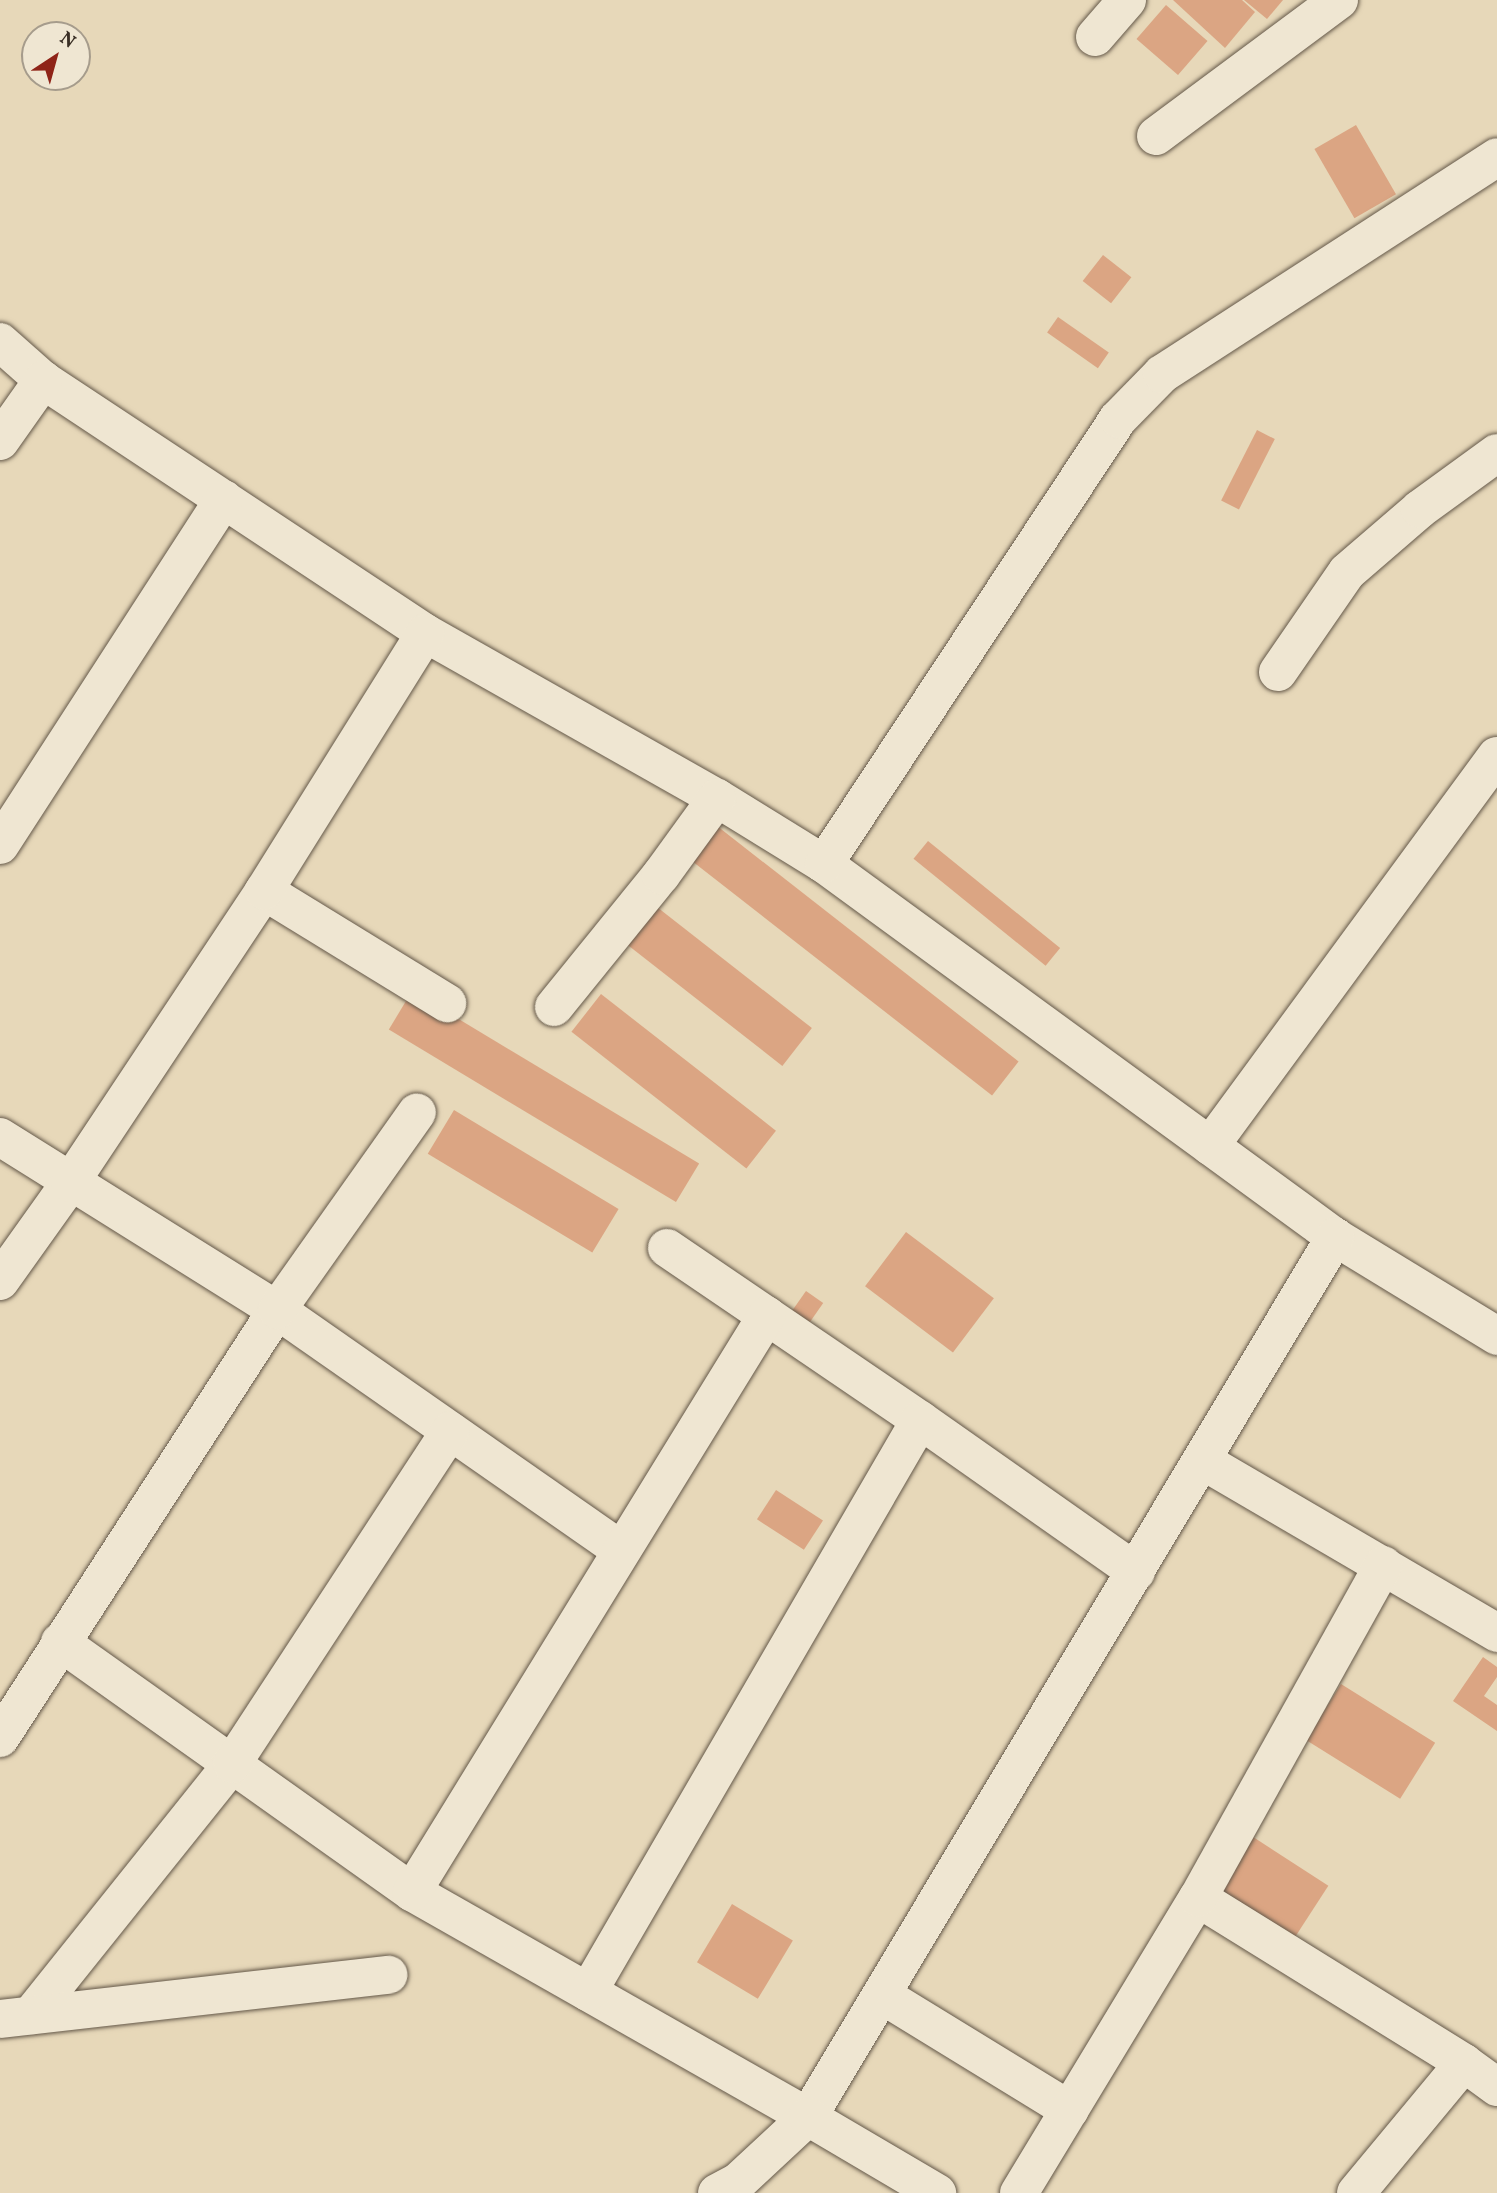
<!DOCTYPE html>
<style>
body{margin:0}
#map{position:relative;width:1497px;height:2193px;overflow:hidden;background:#e7d8b9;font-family:Vollkorn,serif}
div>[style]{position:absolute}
.building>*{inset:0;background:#dba583;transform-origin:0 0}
.roads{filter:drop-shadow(0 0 2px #645849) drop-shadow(0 0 2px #645849)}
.minor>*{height:38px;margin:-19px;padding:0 19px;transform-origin:19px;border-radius:19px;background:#efe6d2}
span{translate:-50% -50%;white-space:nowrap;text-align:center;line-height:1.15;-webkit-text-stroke:5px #efe6d2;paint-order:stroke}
.north{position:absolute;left:21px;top:21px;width:70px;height:70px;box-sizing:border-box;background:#efe6d2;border:2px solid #a69c8c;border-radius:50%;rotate:36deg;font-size:19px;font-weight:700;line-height:28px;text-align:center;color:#392e24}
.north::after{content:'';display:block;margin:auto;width:24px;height:32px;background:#8f2418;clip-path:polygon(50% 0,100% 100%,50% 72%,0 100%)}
</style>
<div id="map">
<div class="building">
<div style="clip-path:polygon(1173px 0,1242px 0,1255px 12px,1225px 48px)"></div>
<div style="clip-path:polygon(1244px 0,1283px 0,1267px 19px)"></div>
<div style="left:1166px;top:5px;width:55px;height:45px;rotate:41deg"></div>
<div style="left:1356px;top:125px;width:80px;height:48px;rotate:60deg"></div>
<div style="left:1103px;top:255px;width:36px;height:33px;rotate:38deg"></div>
<div style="left:1058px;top:317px;width:62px;height:19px;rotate:35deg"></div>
<div style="left:1257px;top:430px;width:20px;height:79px;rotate:27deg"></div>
<div style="left:712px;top:822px;width:389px;height:43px;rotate:38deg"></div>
<div style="left:928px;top:841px;width:170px;height:23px;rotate:39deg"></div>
<div style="left:648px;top:900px;width:208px;height:48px;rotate:38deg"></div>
<div style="left:412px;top:991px;width:335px;height:45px;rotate:31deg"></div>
<div style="left:601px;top:994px;width:222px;height:48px;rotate:38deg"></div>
<div style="left:454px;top:1110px;width:192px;height:51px;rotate:31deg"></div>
<div style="left:906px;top:1232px;width:110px;height:68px;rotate:37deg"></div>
<div style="left:806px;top:1291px;width:21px;height:34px;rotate:35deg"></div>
<div style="left:776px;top:1490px;width:56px;height:35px;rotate:33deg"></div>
<div style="clip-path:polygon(1483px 1657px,1497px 1667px,1497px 1677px,1484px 1696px,1497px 1705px,1497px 1731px,1453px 1701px)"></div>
<div style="left:1341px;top:1684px;width:111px;height:66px;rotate:32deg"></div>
<div style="left:1247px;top:1833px;width:97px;height:73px;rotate:33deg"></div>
<div style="left:732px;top:1904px;width:71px;height:68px;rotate:31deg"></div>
</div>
<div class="roads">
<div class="minor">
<div style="left:1095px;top:37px;width:49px;rotate:-49.1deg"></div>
<div style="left:1156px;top:136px;width:228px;rotate:-36.6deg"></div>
<div style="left:0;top:342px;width:57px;rotate:41.5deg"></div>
<div style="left:43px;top:380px;width:458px;rotate:33.5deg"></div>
<div style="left:425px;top:633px;width:335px;rotate:29.5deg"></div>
<div style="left:717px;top:798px;width:126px;rotate:31.7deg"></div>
<div style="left:824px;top:864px;width:633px;rotate:36.13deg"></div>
<div style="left:1335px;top:1237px;width:190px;rotate:31.4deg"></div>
<div style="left:0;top:441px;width:75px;rotate:-54.8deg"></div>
<div style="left:1278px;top:672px;width:121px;rotate:-55.4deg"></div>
<div style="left:1347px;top:572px;width:96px;rotate:-40.8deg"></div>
<div style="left:1420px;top:509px;width:95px;rotate:-36deg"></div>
<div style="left:0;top:845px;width:412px;rotate:-57.1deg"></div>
<div style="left:824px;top:864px;width:533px;rotate:-56.55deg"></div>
<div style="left:1118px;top:419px;width:63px;rotate:-45.6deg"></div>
<div style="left:1162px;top:374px;width:399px;rotate:-32.9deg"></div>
<div style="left:264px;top:891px;width:215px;rotate:31.5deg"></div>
<div style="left:554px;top:1007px;width:170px;rotate:-51deg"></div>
<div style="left:661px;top:875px;width:95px;rotate:-54deg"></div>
<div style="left:0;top:1137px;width:327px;rotate:32deg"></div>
<div style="left:277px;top:1310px;width:419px;rotate:34.9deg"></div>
<div style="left:1210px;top:1146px;width:484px;rotate:-53.7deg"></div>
<div style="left:667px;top:1248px;width:306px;rotate:34.2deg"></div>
<div style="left:920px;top:1420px;width:264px;rotate:35.1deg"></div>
<div style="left:0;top:1281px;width:120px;rotate:-54.5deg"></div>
<div style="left:70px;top:1183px;width:351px;rotate:-56.4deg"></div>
<div style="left:264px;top:891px;width:304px;rotate:-58deg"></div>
<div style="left:1203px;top:1461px;width:341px;rotate:30.3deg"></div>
<div style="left:60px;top:1642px;width:432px;rotate:35.4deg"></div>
<div style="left:412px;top:1892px;width:455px;rotate:29.6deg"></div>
<div style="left:808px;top:2117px;width:1026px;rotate:-59.08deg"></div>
<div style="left:0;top:1738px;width:510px;rotate:-57.09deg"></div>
<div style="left:277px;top:1310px;width:242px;rotate:-54.7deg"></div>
<div style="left:412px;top:1892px;width:677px;rotate:-58.4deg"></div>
<div style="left:1198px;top:1898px;width:313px;rotate:31.8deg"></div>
<div style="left:1464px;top:2063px;width:41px;rotate:36deg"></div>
<div style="left:588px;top:1992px;width:661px;rotate:-59.87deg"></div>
<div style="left:882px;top:1995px;width:220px;rotate:31.5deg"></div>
<div style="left:31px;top:2015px;width:322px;rotate:-51.3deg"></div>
<div style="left:232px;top:1764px;width:398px;rotate:-56.8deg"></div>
<div style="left:0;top:2019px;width:391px;rotate:-6.5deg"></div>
<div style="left:717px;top:2193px;width:24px;rotate:-28deg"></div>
<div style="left:738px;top:2182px;width:96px;rotate:-42.9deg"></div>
<div style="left:808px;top:2117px;width:150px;rotate:30.5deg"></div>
<div style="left:1019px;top:2193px;width:345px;rotate:-58.8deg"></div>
<div style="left:1198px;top:1898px;width:381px;rotate:-60.9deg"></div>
<div style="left:1356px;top:2193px;width:169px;rotate:-50.3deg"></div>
</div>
</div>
<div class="north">N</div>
</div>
